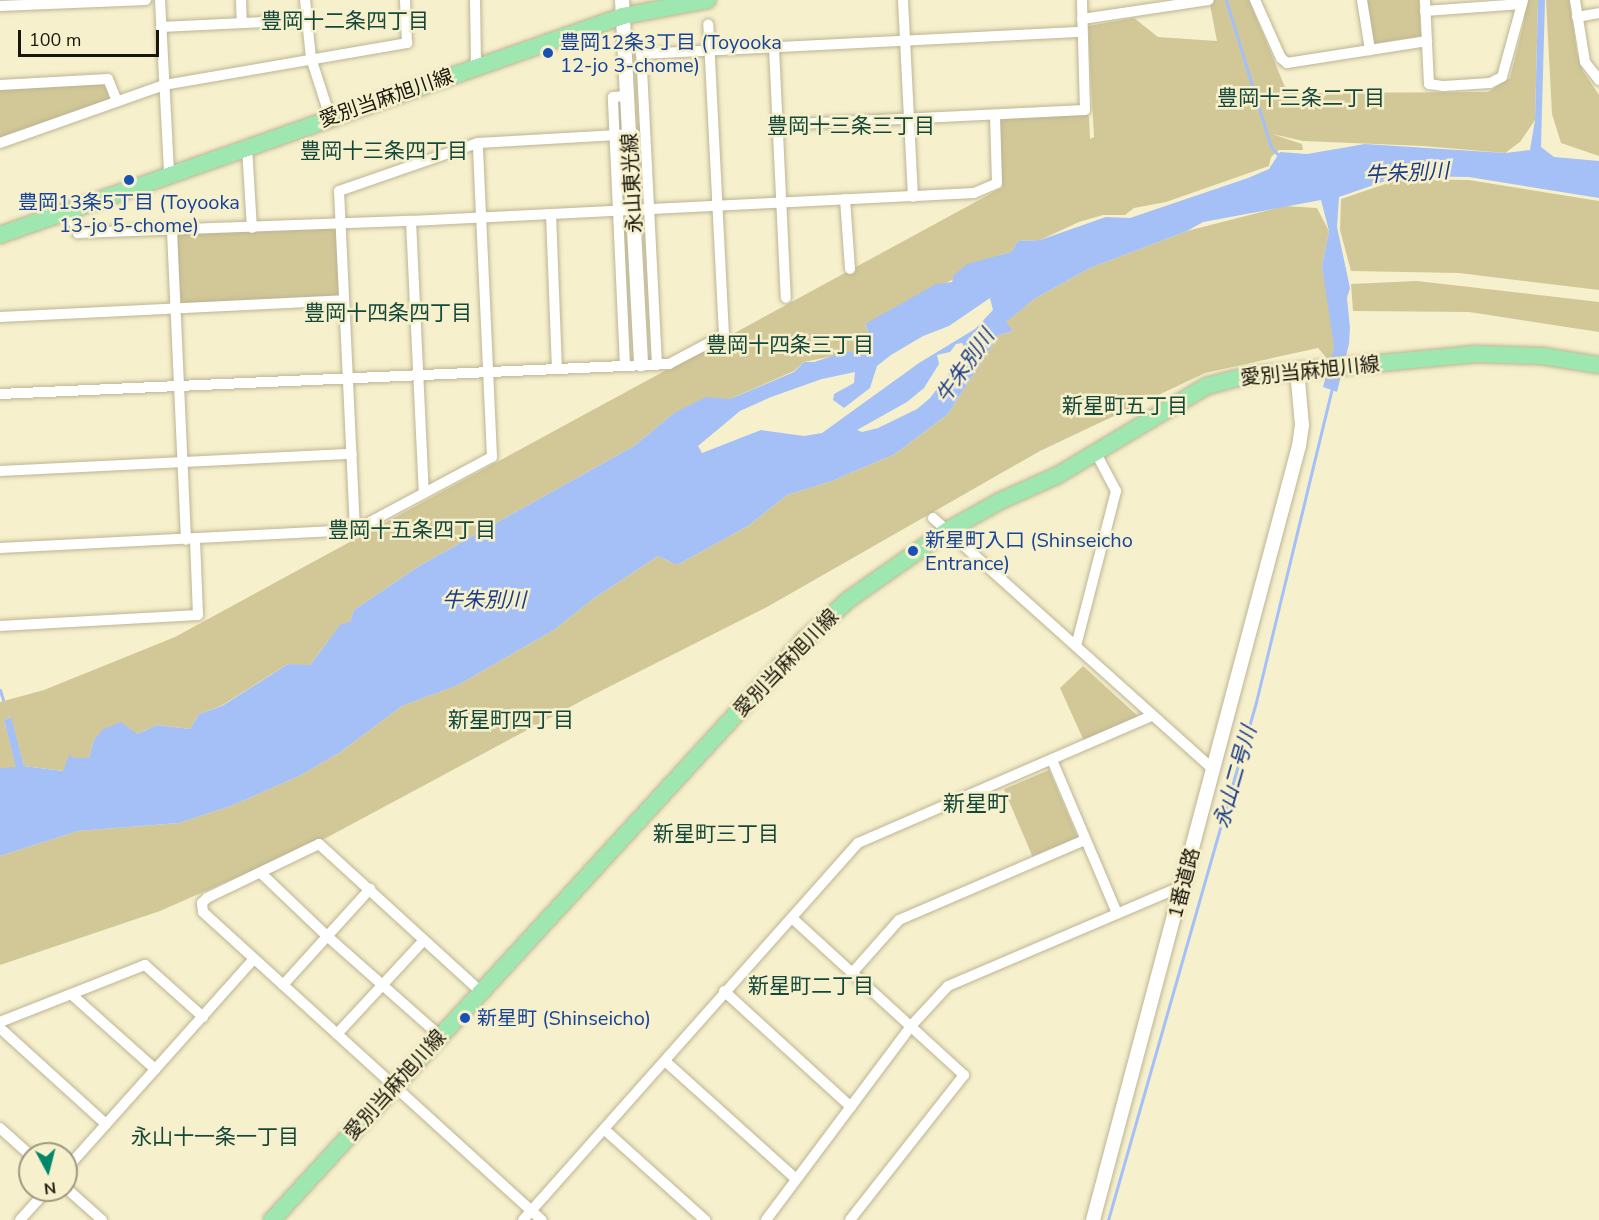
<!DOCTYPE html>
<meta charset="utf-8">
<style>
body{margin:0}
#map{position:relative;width:1599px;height:1220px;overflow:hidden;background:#f7f0cd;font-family:"Nunito Sans","Noto Sans JP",sans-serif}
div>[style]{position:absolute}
.green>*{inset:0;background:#d2c897;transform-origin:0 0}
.water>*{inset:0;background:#a5c0f7}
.stream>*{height:3px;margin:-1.5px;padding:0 1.5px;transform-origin:1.5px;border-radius:1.5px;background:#a5c0f7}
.roads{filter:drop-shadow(0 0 2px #bcb594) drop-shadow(0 0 2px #bcb594)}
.minor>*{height:10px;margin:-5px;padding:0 5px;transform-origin:5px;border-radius:5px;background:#fff}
.tertiary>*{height:14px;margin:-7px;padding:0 7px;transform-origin:7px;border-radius:7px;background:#fff}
.primary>*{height:16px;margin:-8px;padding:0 8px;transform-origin:8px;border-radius:8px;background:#9ee7b0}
.dots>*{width:16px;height:16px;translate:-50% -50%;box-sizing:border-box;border:3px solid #f7f0cd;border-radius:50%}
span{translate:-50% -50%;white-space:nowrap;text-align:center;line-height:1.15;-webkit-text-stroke:5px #f7f0cd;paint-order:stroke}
.transit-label{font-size:20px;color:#164399}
.left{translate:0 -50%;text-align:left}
.street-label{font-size:20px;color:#181609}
.neighbourhood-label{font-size:21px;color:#13483a}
.water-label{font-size:21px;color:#1a3b88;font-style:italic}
.quarter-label{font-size:22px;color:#13483a}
.north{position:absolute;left:18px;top:1142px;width:60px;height:60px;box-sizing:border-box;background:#f7f0cd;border:2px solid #9e997f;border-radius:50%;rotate:173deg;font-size:16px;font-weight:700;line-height:24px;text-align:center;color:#181609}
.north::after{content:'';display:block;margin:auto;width:21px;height:27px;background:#00876b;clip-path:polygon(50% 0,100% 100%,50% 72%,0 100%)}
.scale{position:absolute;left:18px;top:30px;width:141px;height:27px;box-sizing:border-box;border:3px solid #181609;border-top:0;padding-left:8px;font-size:18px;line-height:21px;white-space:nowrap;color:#181609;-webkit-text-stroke:4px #f7f0cd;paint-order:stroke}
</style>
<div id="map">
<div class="green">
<div style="clip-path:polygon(1209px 0,1249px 0,1287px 92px,1306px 93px,1488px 92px,1510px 78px,1524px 22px,1526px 0,1538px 0,1535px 120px,1520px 142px,1505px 153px,1423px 146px,1303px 141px,1272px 134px,1302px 144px,1303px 150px,1279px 150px,1271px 157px,1269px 166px,1166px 202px,1134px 208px,1125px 215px,1103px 215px,1079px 222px,1040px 240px,1018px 241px,1011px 252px,1000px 255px,865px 325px,868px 331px,858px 351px,804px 362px,794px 371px,730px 399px,719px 399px,674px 413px,634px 446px,419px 566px,354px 610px,350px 622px,328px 641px,309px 666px,288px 664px,221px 706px,199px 714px,190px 729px,157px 725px,137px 734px,94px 740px,89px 758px,75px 759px,64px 771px,24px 766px,10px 717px,4px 720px,17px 768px,0 768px,0 702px,44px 690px,175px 637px,1003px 187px,997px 183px,995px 115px,1085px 110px,1089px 117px,1090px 139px,1094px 137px,1088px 26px,1134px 18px,1158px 37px,1217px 41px)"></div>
<div style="clip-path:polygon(1366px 0,1419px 0,1421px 36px,1372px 44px)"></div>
<div style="clip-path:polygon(1546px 0,1569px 0,1577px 53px,1583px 71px,1599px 95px,1599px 156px,1561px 143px,1552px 114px)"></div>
<div style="clip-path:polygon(108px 79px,117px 101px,0 143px,0 85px)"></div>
<div style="clip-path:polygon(1400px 179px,1469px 180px,1599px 201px,1599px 290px,1459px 273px,1351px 271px,1340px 230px,1341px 199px)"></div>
<div style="clip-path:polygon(1285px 206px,1317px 208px,1329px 231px,1322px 266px,1334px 332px,1334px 347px,1330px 362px,1318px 348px,1205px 373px,1040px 451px,767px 607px,585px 699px,326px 838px,160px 911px,0 965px,0 856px,78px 831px,179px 823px,231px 806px,299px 776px,339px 753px,402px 706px,458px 685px,554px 630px,593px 599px,658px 556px,677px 565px,748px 526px,787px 495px,832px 481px,895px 454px,948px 414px,999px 335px,1013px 331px,1005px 322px,1034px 299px,1090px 268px,1187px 231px)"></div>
<div style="left:340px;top:224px;width:76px;height:168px;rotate:87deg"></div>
<div style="clip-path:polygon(1417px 281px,1599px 302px,1599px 332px,1469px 312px,1353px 311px,1351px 284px)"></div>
<div style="clip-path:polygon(1083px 666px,1139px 717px,1084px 741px,1060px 688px)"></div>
<div style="left:1049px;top:770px;width:73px;height:49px;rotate:67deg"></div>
</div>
<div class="water">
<div style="clip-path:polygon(evenodd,1538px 0,1545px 0,1541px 147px,1554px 157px,1599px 161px,1599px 198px,1469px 177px,1400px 176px,1339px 197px,1337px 227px,1350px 288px,1347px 298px,1350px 328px,1349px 344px,1337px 392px,1323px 387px,1334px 347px,1322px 266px,1329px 231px,1321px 200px,1203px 222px,1187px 231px,1090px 268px,1034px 299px,1006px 322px,1013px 331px,999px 335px,948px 414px,895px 454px,832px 481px,787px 495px,748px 526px,677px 565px,658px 556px,593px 599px,554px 630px,458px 685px,402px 706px,339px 753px,299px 776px,231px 806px,179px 823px,78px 831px,0 856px,0 768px,16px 767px,4px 720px,11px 717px,24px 766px,63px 771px,69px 755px,75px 758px,89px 758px,94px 740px,103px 729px,121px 722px,137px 734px,157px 725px,190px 729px,199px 714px,222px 706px,288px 664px,310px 665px,341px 624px,350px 622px,354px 610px,419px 566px,634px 446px,674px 413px,706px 397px,730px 399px,794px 372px,804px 362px,814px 362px,841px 353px,857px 351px,868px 331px,865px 324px,936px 284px,952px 282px,954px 275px,967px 264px,1011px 252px,1018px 241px,1040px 240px,1106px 217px,1130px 218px,1248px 178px,1269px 169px,1280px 152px,1307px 154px,1365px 144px,1505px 153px,1530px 150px,1535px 120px,1538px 0,990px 298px,993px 310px,975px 329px,919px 363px,822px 433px,804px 436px,761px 430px,702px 453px,698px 446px,740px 411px,771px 397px,822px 379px,855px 372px,854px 383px,834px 394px,833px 400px,844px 408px,870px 388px,877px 366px,891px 355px,923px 336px,949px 326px,990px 298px,1538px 0,962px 343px,965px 349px,957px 363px,930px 398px,917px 409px,878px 428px,862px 432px,857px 430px,907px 402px,924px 388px,939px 364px,937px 355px,950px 352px,956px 344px,962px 343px)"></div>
</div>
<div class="stream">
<div style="left:1226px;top:0;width:154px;rotate:73deg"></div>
<div style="left:1271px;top:147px;width:12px;rotate:48deg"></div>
<div style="left:0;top:690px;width:10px;rotate:73deg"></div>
<div style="left:1108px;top:1220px;width:539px;rotate:-74.05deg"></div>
<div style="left:1256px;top:702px;width:323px;rotate:-76.4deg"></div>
</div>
<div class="roads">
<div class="minor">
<div style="left:160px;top:0;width:174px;rotate:87deg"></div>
<div style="left:241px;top:0;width:23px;rotate:88deg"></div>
<div style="left:305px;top:0;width:58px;rotate:84.1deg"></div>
<div style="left:311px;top:58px;width:62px;rotate:72.1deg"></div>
<div style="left:475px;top:0;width:67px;rotate:89.1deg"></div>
<div style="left:903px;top:0;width:197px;rotate:87.1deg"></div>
<div style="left:1255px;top:0;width:64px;rotate:65.9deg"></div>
<div style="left:1281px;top:58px;width:8px;rotate:40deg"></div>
<div style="left:1287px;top:63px;width:142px;rotate:-8.9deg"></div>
<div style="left:1362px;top:0;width:51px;rotate:80.9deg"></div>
<div style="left:1425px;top:0;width:84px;rotate:87.3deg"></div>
<div style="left:1429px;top:84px;width:15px;rotate:8deg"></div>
<div style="left:1444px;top:86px;width:46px;rotate:-3.7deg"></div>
<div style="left:1490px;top:83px;width:13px;rotate:-27deg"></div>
<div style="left:1502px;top:77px;width:80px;rotate:-74.7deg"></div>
<div style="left:1575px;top:0;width:63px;rotate:80.8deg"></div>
<div style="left:1585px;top:62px;width:23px;rotate:52deg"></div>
<div style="left:0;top:6px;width:146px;rotate:-2.4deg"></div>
<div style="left:1425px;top:11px;width:97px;rotate:-4.1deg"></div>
<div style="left:1577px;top:17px;width:22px;rotate:-10deg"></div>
<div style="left:1082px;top:19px;width:128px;rotate:-8.5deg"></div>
<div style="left:161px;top:27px;width:145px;rotate:-2.8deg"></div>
<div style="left:774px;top:48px;width:250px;rotate:87.3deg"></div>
<div style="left:0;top:85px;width:108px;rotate:-3.2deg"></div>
<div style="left:108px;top:79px;width:24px;rotate:68deg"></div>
<div style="left:777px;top:125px;width:308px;rotate:-2.8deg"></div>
<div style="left:1085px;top:110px;width:110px;rotate:-91.6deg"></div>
<div style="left:0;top:143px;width:174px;rotate:-19.5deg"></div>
<div style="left:164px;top:85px;width:247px;rotate:-9.8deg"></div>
<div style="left:407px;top:43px;width:43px;rotate:-92.7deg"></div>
<div style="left:247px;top:147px;width:81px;rotate:86.5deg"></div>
<div style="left:845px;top:199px;width:70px;rotate:85.9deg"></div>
<div style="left:69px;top:210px;width:25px;rotate:69deg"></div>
<div style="left:78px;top:233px;width:333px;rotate:-2.1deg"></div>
<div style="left:411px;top:221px;width:564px;rotate:-2.85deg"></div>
<div style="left:974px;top:193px;width:25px;rotate:-23deg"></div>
<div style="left:997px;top:183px;width:68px;rotate:-91.7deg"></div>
<div style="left:551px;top:214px;width:154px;rotate:87.8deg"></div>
<div style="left:411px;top:221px;width:272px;rotate:87.3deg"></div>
<div style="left:172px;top:231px;width:309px;rotate:87.4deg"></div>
<div style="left:0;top:317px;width:344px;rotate:-2.8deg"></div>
<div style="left:657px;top:365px;width:311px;rotate:-92.9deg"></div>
<div style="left:641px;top:54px;width:441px;rotate:-2.9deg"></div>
<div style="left:625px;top:366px;width:269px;rotate:-92.6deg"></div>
<div style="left:613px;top:97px;width:14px;rotate:-4deg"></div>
<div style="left:0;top:394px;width:670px;rotate:-2.57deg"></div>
<div style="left:669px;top:364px;width:62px;rotate:-27.8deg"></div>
<div style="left:724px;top:335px;width:311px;rotate:-92.9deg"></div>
<div style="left:0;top:471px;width:352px;rotate:-2.8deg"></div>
<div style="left:933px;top:518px;width:377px;rotate:41.9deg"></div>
<div style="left:355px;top:530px;width:339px;rotate:-92.7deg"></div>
<div style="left:339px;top:191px;width:147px;rotate:-19.1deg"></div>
<div style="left:478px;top:143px;width:157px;rotate:-3.3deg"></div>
<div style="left:0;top:548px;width:355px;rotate:-2.9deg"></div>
<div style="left:355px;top:530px;width:155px;rotate:-28.1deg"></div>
<div style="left:492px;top:457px;width:314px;rotate:-92.6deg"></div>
<div style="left:0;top:626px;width:198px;rotate:-3.2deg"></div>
<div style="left:198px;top:615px;width:75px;rotate:-92.3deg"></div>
<div style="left:1076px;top:646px;width:160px;rotate:-75.5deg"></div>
<div style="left:1116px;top:491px;width:43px;rotate:-117.8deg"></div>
<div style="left:1052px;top:760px;width:166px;rotate:67deg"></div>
<div style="left:261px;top:873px;width:91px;rotate:43.7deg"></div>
<div style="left:327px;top:936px;width:151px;rotate:41.5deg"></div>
<div style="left:792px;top:918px;width:233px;rotate:42.4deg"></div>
<div style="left:964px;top:1075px;width:184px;rotate:128.2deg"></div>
<div style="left:853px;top:972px;width:69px;rotate:-48.5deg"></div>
<div style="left:899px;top:920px;width:202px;rotate:-23.3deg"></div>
<div style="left:283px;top:985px;width:130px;rotate:-47.8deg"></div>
<div style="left:480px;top:991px;width:218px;rotate:-137.6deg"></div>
<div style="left:319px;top:844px;width:124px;rotate:154.3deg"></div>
<div style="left:207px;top:898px;width:7px;rotate:135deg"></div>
<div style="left:202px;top:903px;width:9px;rotate:84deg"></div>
<div style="left:203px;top:912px;width:458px;rotate:42.3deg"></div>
<div style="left:724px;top:991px;width:172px;rotate:42.4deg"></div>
<div style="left:71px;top:994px;width:113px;rotate:41.8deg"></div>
<div style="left:0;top:1022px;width:156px;rotate:-21.5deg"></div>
<div style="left:145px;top:965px;width:78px;rotate:41.9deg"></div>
<div style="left:0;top:1028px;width:143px;rotate:42.2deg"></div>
<div style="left:337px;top:1034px;width:128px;rotate:-47.2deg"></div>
<div style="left:665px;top:1061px;width:176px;rotate:42deg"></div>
<div style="left:0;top:1128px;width:40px;rotate:42deg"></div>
<div style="left:605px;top:1130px;width:135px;rotate:42deg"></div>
<div style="left:66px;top:1169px;width:282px;rotate:-48.2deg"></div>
<div style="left:66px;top:1188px;width:48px;rotate:41.6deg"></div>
<div style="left:20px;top:1220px;width:40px;rotate:-48deg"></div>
<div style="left:523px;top:1220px;width:504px;rotate:-48.38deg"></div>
<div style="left:858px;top:843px;width:320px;rotate:-23.4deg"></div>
<div style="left:766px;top:1220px;width:242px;rotate:-53.2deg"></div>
<div style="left:911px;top:1026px;width:54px;rotate:-47.2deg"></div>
<div style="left:948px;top:986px;width:255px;rotate:-23.1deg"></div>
</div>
<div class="tertiary">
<div style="left:622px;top:0;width:365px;rotate:87deg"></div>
<div style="left:1093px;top:1220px;width:801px;rotate:-75.1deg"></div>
<div style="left:1299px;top:446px;width:21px;rotate:-82deg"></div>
<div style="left:1302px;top:425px;width:55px;rotate:-95.2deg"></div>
</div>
<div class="primary">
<div style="left:0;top:235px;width:660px;rotate:-19.37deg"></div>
<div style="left:623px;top:16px;width:86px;rotate:-10.7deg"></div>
<div style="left:272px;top:1220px;width:787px;rotate:-47.47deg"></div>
<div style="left:804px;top:640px;width:59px;rotate:-42.3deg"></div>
<div style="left:848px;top:600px;width:122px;rotate:-35deg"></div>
<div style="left:948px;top:530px;width:60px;rotate:-29.1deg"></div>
<div style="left:1000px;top:501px;width:64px;rotate:-24.1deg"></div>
<div style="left:1058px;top:475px;width:174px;rotate:-30.9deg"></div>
<div style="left:1207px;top:386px;width:38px;rotate:-15deg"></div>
<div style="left:1244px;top:376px;width:233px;rotate:-5.4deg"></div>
<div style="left:1476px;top:354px;width:66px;rotate:1.7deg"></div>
<div style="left:1542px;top:356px;width:58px;rotate:9deg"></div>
</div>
</div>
<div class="dots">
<div style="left:548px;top:53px;background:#1a4fb4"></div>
<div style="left:129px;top:180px;background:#1a4fb4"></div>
<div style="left:913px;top:551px;background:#1a4fb4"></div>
<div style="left:465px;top:1018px;background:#1a4fb4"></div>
</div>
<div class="transit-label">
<span class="left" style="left:560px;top:54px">豊岡12条3丁目 (Toyooka<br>12-jo 3-chome)</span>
<span style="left:129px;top:214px">豊岡13条5丁目 (Toyooka<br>13-jo 5-chome)</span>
<span class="left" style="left:925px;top:552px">新星町入口 (Shinseicho<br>Entrance)</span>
<span class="left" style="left:477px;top:1018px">新星町 (Shinseicho)</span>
</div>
<div class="street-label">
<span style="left:386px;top:98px;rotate:-19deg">愛別当麻旭川線</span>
<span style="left:632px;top:183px;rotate:-93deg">永山東光線</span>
<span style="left:1310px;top:371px;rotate:-6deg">愛別当麻旭川線</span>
<span style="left:786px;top:663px;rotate:-46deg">愛別当麻旭川線</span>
<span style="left:1184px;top:883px;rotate:-75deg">1番道路</span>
<span style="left:395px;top:1085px;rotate:-48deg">愛別当麻旭川線</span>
</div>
<div class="neighbourhood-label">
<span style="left:345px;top:21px">豊岡十二条四丁目</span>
<span style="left:1301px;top:98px">豊岡十三条二丁目</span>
<span style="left:851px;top:126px">豊岡十三条三丁目</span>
<span style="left:384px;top:151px">豊岡十三条四丁目</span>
<span style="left:388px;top:313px">豊岡十四条四丁目</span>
<span style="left:790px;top:345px">豊岡十四条三丁目</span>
<span style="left:1125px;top:406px">新星町五丁目</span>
<span style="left:412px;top:530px">豊岡十五条四丁目</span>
<span style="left:511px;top:720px">新星町四丁目</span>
<span style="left:716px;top:834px">新星町三丁目</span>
<span style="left:811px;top:986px">新星町二丁目</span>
<span style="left:215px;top:1137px">永山十一条一丁目</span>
</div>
<div class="water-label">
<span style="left:1407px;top:173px;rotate:-3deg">牛朱別川</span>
<span style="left:965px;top:366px;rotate:-55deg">牛朱別川</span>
<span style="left:484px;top:600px">牛朱別川</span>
<span style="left:1235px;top:777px;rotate:-74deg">永山二号川</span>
</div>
<div class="quarter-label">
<span style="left:976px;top:805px">新星町</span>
</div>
<div class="north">N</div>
<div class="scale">100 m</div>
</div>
